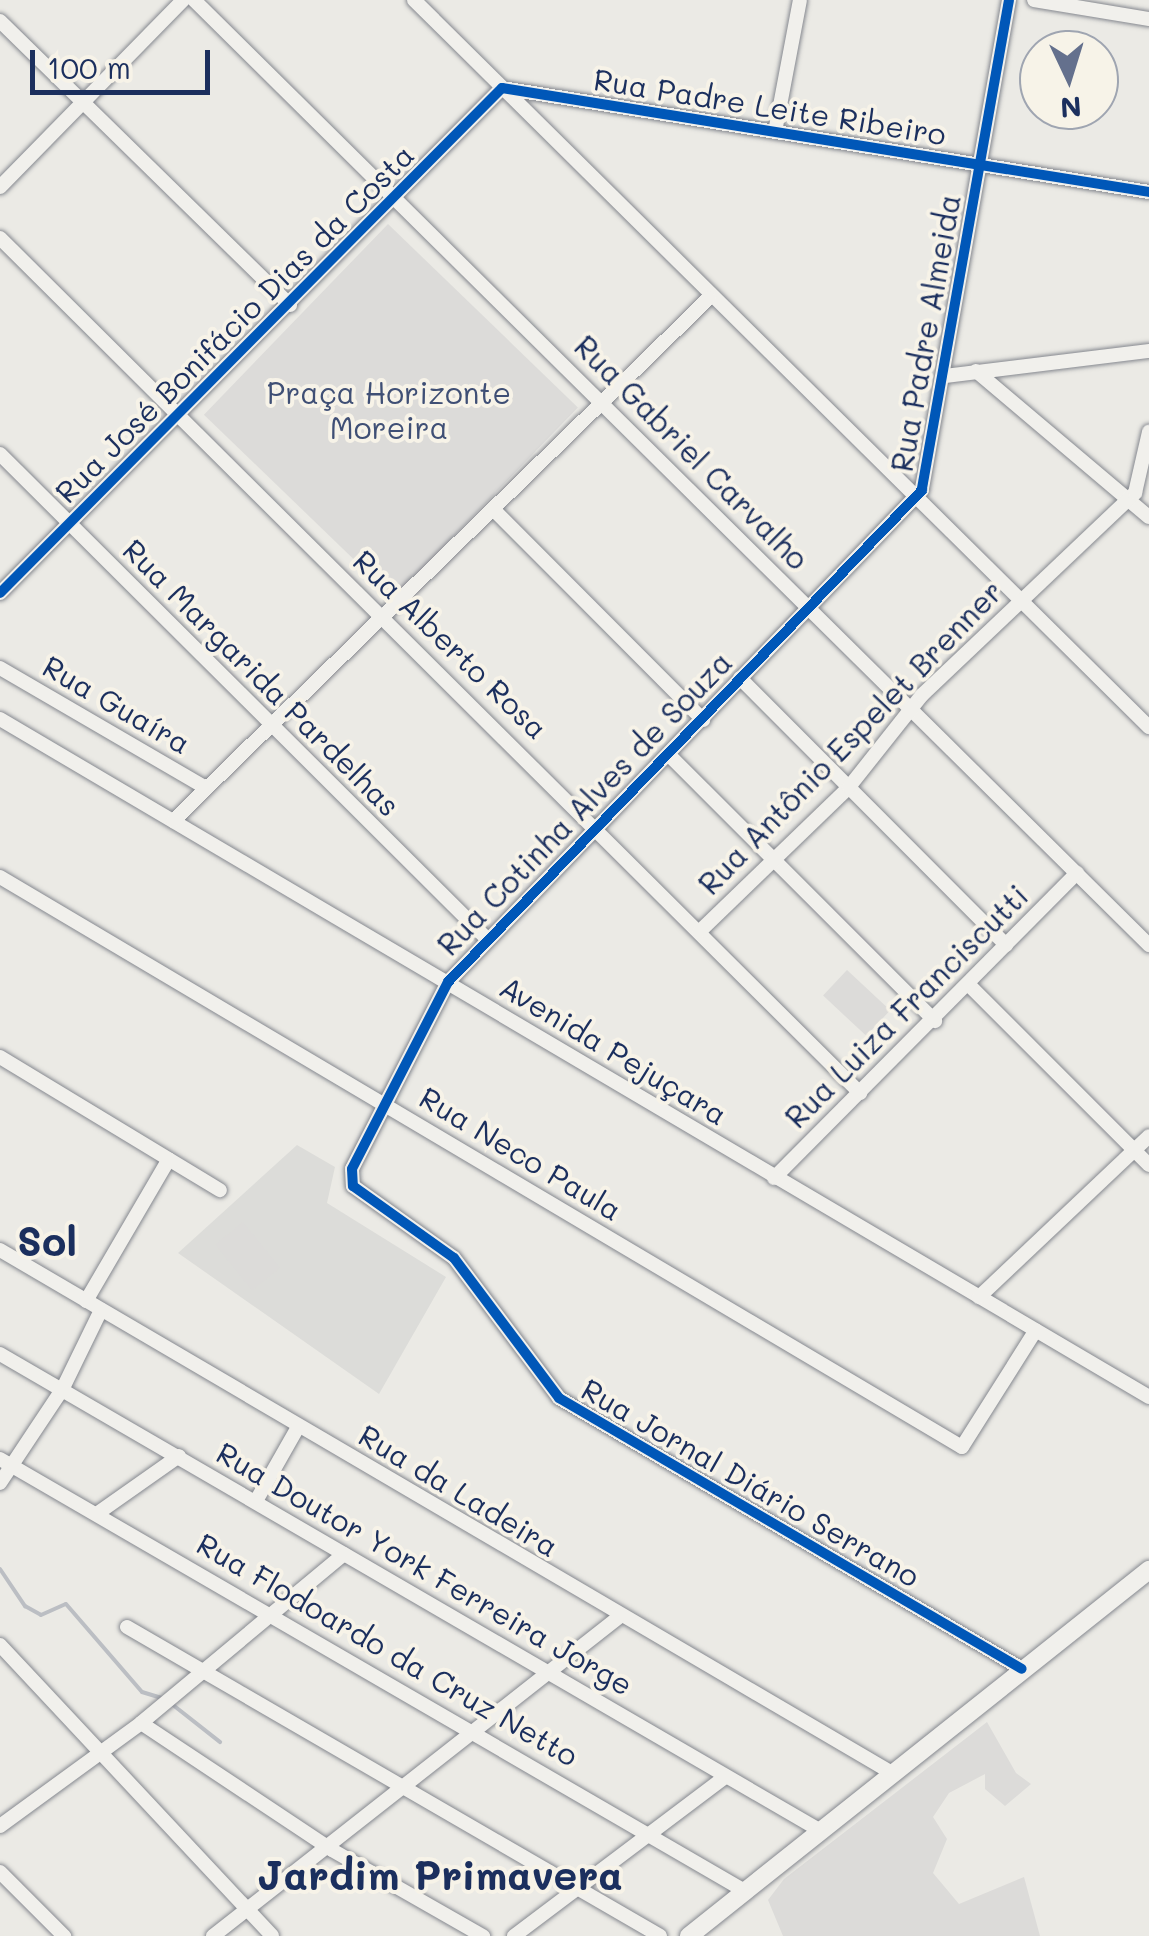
<!DOCTYPE html>
<meta charset="utf-8">
<style>
body{margin:0}
#map{position:relative;width:1149px;height:1936px;overflow:hidden;background:#ebeae5;font-family:Mali,sans-serif}
div>[style]{position:absolute}
.built>*{inset:0;background:#dcdcd9}
.green>*{inset:0;background:#dcdbd9;transform-origin:0 0}
.stream>*{height:4px;margin:-2px;padding:0 2px;transform-origin:2px;border-radius:2px;background:#bbbec3}
.roads{filter:drop-shadow(0 0 2px #85888f) drop-shadow(0 0 2px #85888f)}
.minor>*{height:14px;margin:-7px;padding:0 7px;transform-origin:7px;border-radius:7px;background:#f1f0ec}
.major>*{height:18px;margin:-9px;padding:0 9px;transform-origin:9px;border-radius:9px;background:#f1f0ec}
.cycleway>*{height:10px;margin:-5px;padding:0 5px;transform-origin:5px;border-radius:5px;background:#0057b8}
span{translate:-50% -50%;white-space:nowrap;text-align:center;line-height:1.15;-webkit-text-stroke:8px #f7f3e8;paint-order:stroke}
.street-label{font-size:30px;color:#1b2f5e}
.park-label{font-size:30px;color:#3f4f75}
.district-label{font-size:40px;color:#1b2f5e;font-weight:700}
.north{position:absolute;left:1019px;top:30px;width:100px;height:100px;box-sizing:border-box;background:#f7f3e8;border:2px solid #9fa5b1;border-radius:50%;rotate:176deg;font-size:28px;font-weight:700;line-height:40px;text-align:center;color:#1b2f5e}
.north::after{content:'';display:block;margin:auto;width:35px;height:45px;background:#64708d;clip-path:polygon(50% 0,100% 100%,50% 72%,0 100%)}
.scale{position:absolute;left:30px;top:50px;width:180px;height:45px;box-sizing:border-box;border:5px solid #1b2f5e;border-top:0;padding-left:12px;font-size:30px;line-height:35px;white-space:nowrap;color:#1b2f5e;-webkit-text-stroke:8px #f7f3e8;paint-order:stroke}
</style>
<div id="map">
<div class="built">
<div style="clip-path:polygon(297px 1145px,335px 1167px,327px 1203px,446px 1277px,379px 1394px,178px 1253px)"></div>
</div>
<div class="green">
<div style="left:388px;top:224px;width:264px;height:265px;rotate:44deg"></div>
<div style="left:847px;top:970px;width:59px;height:35px;rotate:43deg"></div>
<div style="left:243px;top:1222px;width:59px;height:36px;rotate:51deg"></div>
<div style="clip-path:polygon(987px 1722px,1016px 1773px,1031px 1784px,1005px 1806px,985px 1789px,985px 1774px,949px 1793px,933px 1817px,947px 1839px,933px 1873px,959px 1904px,1024px 1877px,1040px 1936px,783px 1936px,768px 1900px,784px 1879px)"></div>
</div>
<div class="stream">
<div style="left:0;top:1569px;width:45px;rotate:56deg"></div>
<div style="left:25px;top:1606px;width:18px;rotate:29deg"></div>
<div style="left:41px;top:1615px;width:27px;rotate:-24deg"></div>
<div style="left:66px;top:1604px;width:116px;rotate:49.2deg"></div>
<div style="left:142px;top:1692px;width:24px;rotate:17deg"></div>
<div style="left:173px;top:1705px;width:60px;rotate:38.2deg"></div>
</div>
<div class="roads">
<div class="minor">
<div style="left:194px;top:0;width:1344px;rotate:44.7deg"></div>
<div style="left:414px;top:0;width:1034px;rotate:44.69deg"></div>
<div style="left:1009px;top:0;width:498px;rotate:100.1deg"></div>
<div style="left:922px;top:490px;width:683px;rotate:133.93deg"></div>
<div style="left:448px;top:982px;width:210px;rotate:117.2deg"></div>
<div style="left:352px;top:1169px;width:17px;rotate:87deg"></div>
<div style="left:353px;top:1186px;width:124px;rotate:35.5deg"></div>
<div style="left:454px;top:1258px;width:175px;rotate:53.1deg"></div>
<div style="left:559px;top:1398px;width:536px;rotate:30.34deg"></div>
<div style="left:1034px;top:0;width:117px;rotate:9.4deg"></div>
<div style="left:0;top:21px;width:406px;rotate:44.4deg"></div>
<div style="left:775px;top:132px;width:134px;rotate:-79.3deg"></div>
<div style="left:0;top:187px;width:262px;rotate:-45.6deg"></div>
<div style="left:0;top:238px;width:1213px;rotate:44.83deg"></div>
<div style="left:976px;top:371px;width:226px;rotate:40.2deg"></div>
<div style="left:945px;top:376px;width:206px;rotate:-7deg"></div>
<div style="left:0;top:454px;width:686px;rotate:44.88deg"></div>
<div style="left:495px;top:511px;width:295px;rotate:45.1deg"></div>
<div style="left:0;top:593px;width:712px;rotate:-45.17deg"></div>
<div style="left:502px;top:88px;width:655px;rotate:9.13deg"></div>
<div style="left:0;top:668px;width:238px;rotate:30.2deg"></div>
<div style="left:740px;top:678px;width:377px;rotate:45.1deg"></div>
<div style="left:0;top:719px;width:1334px;rotate:30.54deg"></div>
<div style="left:670px;top:756px;width:375px;rotate:45deg"></div>
<div style="left:173px;top:821px;width:749px;rotate:-44.3deg"></div>
<div style="left:0;top:877px;width:1118px;rotate:30.65deg"></div>
<div style="left:962px;top:1447px;width:138px;rotate:-57.7deg"></div>
<div style="left:699px;top:932px;width:209px;rotate:-44deg"></div>
<div style="left:849px;top:787px;width:117px;rotate:-51.6deg"></div>
<div style="left:922px;top:695px;width:294px;rotate:-43.5deg"></div>
<div style="left:1135px;top:493px;width:63px;rotate:-77.1deg"></div>
<div style="left:970px;top:986px;width:253px;rotate:45deg"></div>
<div style="left:0;top:1057px;width:257px;rotate:31.2deg"></div>
<div style="left:774px;top:1178px;width:430px;rotate:-45.2deg"></div>
<div style="left:0;top:1250px;width:1034px;rotate:30.38deg"></div>
<div style="left:979px;top:1297px;width:234px;rotate:-43.4deg"></div>
<div style="left:86px;top:1301px;width:164px;rotate:-59.7deg"></div>
<div style="left:0;top:1354px;width:950px;rotate:30.16deg"></div>
<div style="left:0;top:1459px;width:861px;rotate:30.11deg"></div>
<div style="left:0;top:1483px;width:114px;rotate:-56.4deg"></div>
<div style="left:63px;top:1388px;width:87px;rotate:-64deg"></div>
<div style="left:256px;top:1501px;width:85px;rotate:-60.4deg"></div>
<div style="left:98px;top:1513px;width:99px;rotate:-35.1deg"></div>
<div style="left:127px;top:1627px;width:616px;rotate:30.1deg"></div>
<div style="left:0;top:1645px;width:398px;rotate:46.9deg"></div>
<div style="left:141px;top:1723px;width:229px;rotate:33.6deg"></div>
<div style="left:332px;top:1850px;width:174px;rotate:29.7deg"></div>
<div style="left:0;top:1826px;width:175px;rotate:-36.1deg"></div>
<div style="left:141px;top:1723px;width:264px;rotate:-39.8deg"></div>
<div style="left:0;top:1872px;width:91px;rotate:45deg"></div>
<div style="left:213px;top:1936px;width:516px;rotate:-38.16deg"></div>
<div style="left:514px;top:1936px;width:264px;rotate:-37deg"></div>
</div>
<div class="major">
<div style="left:689px;top:1936px;width:588px;rotate:-38.51deg"></div>
</div>
</div>
<div class="cycleway">
<div style="left:1009px;top:0;width:498px;rotate:100.1deg"></div>
<div style="left:922px;top:490px;width:683px;rotate:133.93deg"></div>
<div style="left:448px;top:982px;width:210px;rotate:117.2deg"></div>
<div style="left:352px;top:1169px;width:17px;rotate:87deg"></div>
<div style="left:353px;top:1186px;width:124px;rotate:35.5deg"></div>
<div style="left:454px;top:1258px;width:175px;rotate:53.1deg"></div>
<div style="left:559px;top:1398px;width:536px;rotate:30.34deg"></div>
<div style="left:0;top:593px;width:712px;rotate:-45.17deg"></div>
<div style="left:502px;top:88px;width:655px;rotate:9.13deg"></div>
</div>
<div class="street-label">
<span style="left:770px;top:106px;rotate:9deg">Rua Padre Leite Ribeiro</span>
<span style="left:234px;top:323px;rotate:-45deg">Rua José Bonifácio Dias da Costa</span>
<span style="left:925px;top:333px;rotate:-80deg">Rua Padre Almeida</span>
<span style="left:692px;top:452px;rotate:45deg">Rua Gabriel Carvalho</span>
<span style="left:451px;top:644px;rotate:44deg">Rua Alberto Rosa</span>
<span style="left:262px;top:677px;rotate:45deg">Rua Margarida Pardelhas</span>
<span style="left:117px;top:704px;rotate:30deg">Rua Guaíra</span>
<span style="left:850px;top:737px;rotate:-46deg">Rua Antônio Espelet Brenner</span>
<span style="left:584px;top:803px;rotate:-46deg">Rua Cotinha Alves de Souza</span>
<span style="left:906px;top:1006px;rotate:-45deg">Rua Luiza Franciscutti</span>
<span style="left:614px;top:1050px;rotate:31deg">Avenida Pejuçara</span>
<span style="left:521px;top:1153px;rotate:31deg">Rua Neco Paula</span>
<span style="left:751px;top:1482px;rotate:30deg">Rua Jornal Diário Serrano</span>
<span style="left:459px;top:1490px;rotate:31deg">Rua da Ladeira</span>
<span style="left:425px;top:1568px;rotate:30deg">Rua Doutor York Ferreira Jorge</span>
<span style="left:388px;top:1649px;rotate:30deg">Rua Flodoardo da Cruz Netto</span>
</div>
<div class="park-label">
<span style="left:389px;top:409px">Praça Horizonte<br>Moreira</span>
</div>
<div class="district-label">
<span style="left:47px;top:1240px">Sol</span>
<span style="left:440px;top:1874px">Jardim Primavera</span>
</div>
<div class="north">N</div>
<div class="scale">100 m</div>
</div>
